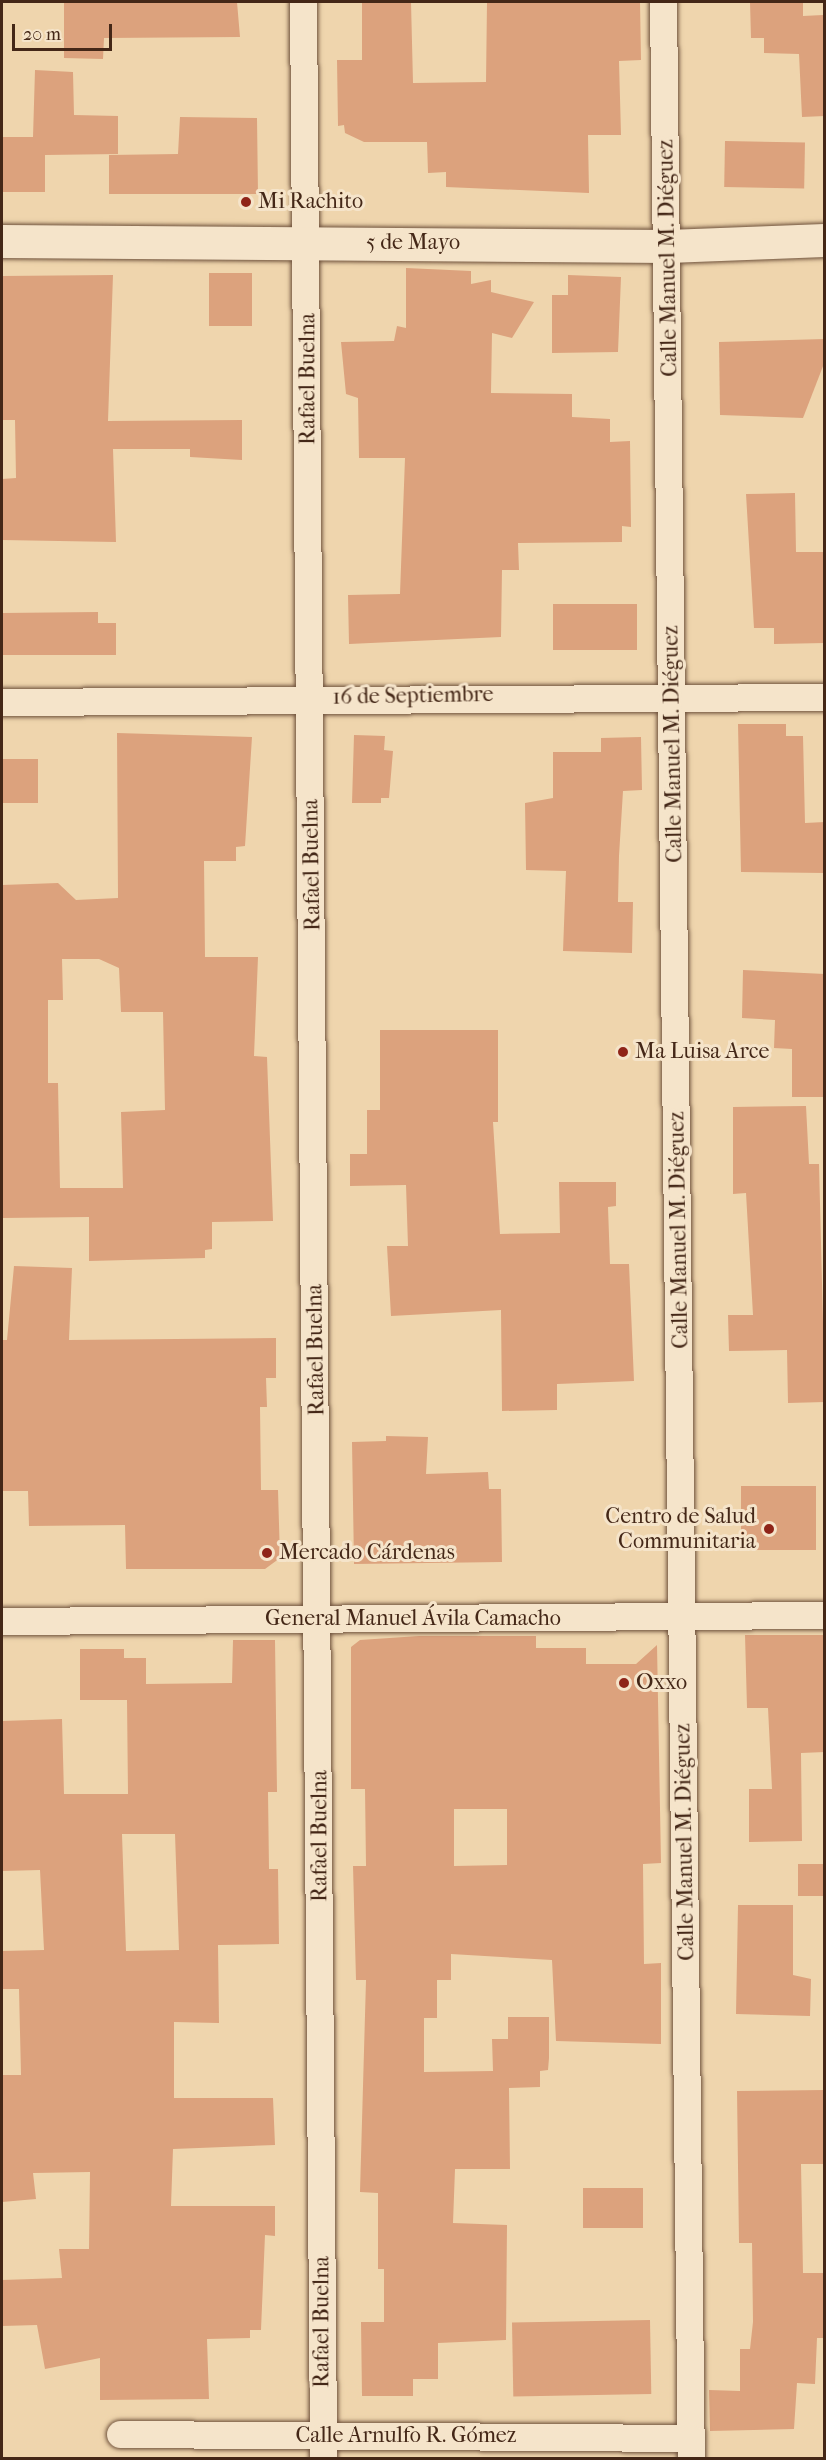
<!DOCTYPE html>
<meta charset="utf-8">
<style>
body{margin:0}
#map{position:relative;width:826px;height:2460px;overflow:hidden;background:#efd5ad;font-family:"IM FELL French Canon",serif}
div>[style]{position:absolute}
.building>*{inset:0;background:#dca27d;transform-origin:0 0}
.roads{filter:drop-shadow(0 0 2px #6f523c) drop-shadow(0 0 2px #6f523c)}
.minor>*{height:27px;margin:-13.5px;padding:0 13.5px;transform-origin:13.5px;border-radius:13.5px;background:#f5e4ca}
.tertiary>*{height:33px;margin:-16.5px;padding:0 16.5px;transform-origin:16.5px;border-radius:16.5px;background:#f5e4ca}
.dots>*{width:16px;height:16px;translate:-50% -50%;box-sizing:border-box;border:3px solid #f5e4ca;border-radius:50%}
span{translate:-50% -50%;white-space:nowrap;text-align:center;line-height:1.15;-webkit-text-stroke:6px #f5e4ca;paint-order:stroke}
.poi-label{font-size:22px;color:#442717}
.left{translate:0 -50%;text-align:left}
.right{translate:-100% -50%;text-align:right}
.street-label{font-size:22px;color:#442717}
.frame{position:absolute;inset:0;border:3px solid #442717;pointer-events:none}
.scale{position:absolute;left:12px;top:24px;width:100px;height:27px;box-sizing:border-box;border:3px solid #442717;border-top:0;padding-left:8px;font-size:18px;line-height:21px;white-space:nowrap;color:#442717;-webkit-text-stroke:4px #f5e4ca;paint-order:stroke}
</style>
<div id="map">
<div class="building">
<div style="clip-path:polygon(64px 2px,237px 2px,240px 37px,104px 38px,103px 59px,64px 58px)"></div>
<div style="clip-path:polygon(362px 2px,411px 2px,413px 83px,486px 82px,487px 2px,640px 2px,641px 60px,619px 61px,621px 135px,588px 135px,589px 193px,446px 187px,446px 172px,428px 173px,427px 142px,364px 142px,345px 133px,344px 125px,338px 126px,337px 60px,362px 60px)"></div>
<div style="clip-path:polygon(750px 2px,803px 2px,803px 16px,823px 15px,825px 116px,802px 117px,799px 54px,764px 53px,764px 38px,751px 38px)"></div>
<div style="clip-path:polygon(35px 70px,73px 72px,74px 115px,118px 116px,118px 154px,45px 155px,45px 192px,2px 192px,2px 137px,33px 137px)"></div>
<div style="clip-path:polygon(180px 117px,257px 118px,258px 194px,109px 194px,109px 155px,178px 154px)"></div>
<div style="left:725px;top:141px;width:80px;height:46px;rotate:1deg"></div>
<div style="clip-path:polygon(406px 268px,471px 271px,471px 284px,491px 280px,491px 292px,534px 302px,512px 338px,492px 333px,491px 393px,572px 394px,572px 417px,610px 419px,610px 442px,630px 441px,631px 527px,622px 526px,622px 542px,518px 543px,519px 570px,502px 570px,501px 637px,349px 644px,348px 595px,400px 594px,405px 458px,359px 458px,358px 398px,346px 394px,341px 342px,394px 341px,397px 326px,406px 328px)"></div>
<div style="left:209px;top:273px;width:43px;height:53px"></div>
<div style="clip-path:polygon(113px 275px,108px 421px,242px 420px,242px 460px,190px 457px,190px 449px,113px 449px,116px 542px,2px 540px,2px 479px,16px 478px,15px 420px,2px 420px,2px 276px)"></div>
<div style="clip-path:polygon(568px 275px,621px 277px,618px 352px,552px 353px,552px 295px,568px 295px)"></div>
<div style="clip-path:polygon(825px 339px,825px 361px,803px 418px,720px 415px,719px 342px)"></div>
<div style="clip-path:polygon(795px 493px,796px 552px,825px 552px,825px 643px,774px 644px,774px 628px,754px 628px,746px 494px)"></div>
<div style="left:553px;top:604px;width:84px;height:46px"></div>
<div style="clip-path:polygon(98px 612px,98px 623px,116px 623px,116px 655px,2px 655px,2px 613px)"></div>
<div style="clip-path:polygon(738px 724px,786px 724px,786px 736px,803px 736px,805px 823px,825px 822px,825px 873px,741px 872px)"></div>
<div style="clip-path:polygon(evenodd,117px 733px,252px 737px,245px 846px,236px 847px,236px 861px,204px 861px,205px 957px,258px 957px,254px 1056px,267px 1057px,273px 1221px,212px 1222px,212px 1249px,205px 1250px,205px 1258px,89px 1261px,89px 1217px,2px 1218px,2px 885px,58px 883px,76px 900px,118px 898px,117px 733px,62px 959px,99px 959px,119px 968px,121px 1012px,163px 1012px,165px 1110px,121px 1112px,123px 1188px,60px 1188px,58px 1083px,48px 1083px,48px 1000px,63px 1000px,62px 959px)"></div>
<div style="clip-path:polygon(354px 735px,385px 736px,384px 750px,393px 751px,389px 798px,381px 798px,381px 803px,352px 803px)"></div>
<div style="clip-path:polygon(641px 737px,642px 790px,623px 791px,619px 856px,618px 902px,633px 902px,632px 953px,563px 951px,566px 871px,526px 870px,525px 803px,553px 798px,553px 752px,601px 752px,601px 738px)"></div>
<div style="left:2px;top:759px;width:36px;height:44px"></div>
<div style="clip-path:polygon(743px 970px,825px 974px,825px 1097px,792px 1097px,792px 1049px,774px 1048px,775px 1020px,742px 1018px)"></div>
<div style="clip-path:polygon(380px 1030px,498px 1030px,498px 1122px,493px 1122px,500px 1234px,560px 1233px,559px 1182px,616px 1182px,616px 1206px,608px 1207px,610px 1264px,629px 1264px,634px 1381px,557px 1384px,557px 1410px,502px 1411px,501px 1310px,391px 1316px,387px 1246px,408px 1246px,406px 1185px,350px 1186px,350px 1154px,367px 1154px,367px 1110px,380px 1110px)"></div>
<div style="clip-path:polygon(806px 1106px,809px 1164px,819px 1164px,825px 1402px,788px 1403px,787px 1350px,729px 1351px,728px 1315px,753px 1315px,746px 1193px,733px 1194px,733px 1107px)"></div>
<div style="clip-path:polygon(14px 1266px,72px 1268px,69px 1340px,276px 1338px,276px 1378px,266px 1378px,267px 1407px,260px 1407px,261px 1490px,278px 1490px,280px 1558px,265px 1569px,126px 1569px,125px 1525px,29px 1526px,28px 1491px,2px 1491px,2px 1340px,7px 1340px)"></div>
<div style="clip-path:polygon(386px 1436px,428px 1437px,426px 1474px,488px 1472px,489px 1489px,501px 1489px,502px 1562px,354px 1564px,352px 1442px,386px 1441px)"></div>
<div style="left:741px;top:1486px;width:75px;height:64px"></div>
<div style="clip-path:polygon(745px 1635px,825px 1635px,825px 1752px,801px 1753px,802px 1841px,749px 1842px,749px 1789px,772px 1789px,768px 1708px,747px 1708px)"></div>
<div style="clip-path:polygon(evenodd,419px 1636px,536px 1636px,536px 1648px,586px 1648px,586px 1664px,636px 1664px,657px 1645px,661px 1863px,643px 1864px,644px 1964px,661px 1963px,661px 2044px,556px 2041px,552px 1960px,451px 1954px,451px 1980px,437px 1980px,437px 2018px,424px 2018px,424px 2072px,493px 2071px,492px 2039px,508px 2039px,508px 2017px,549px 2017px,549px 2058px,548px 2070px,540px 2071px,540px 2087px,509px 2088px,510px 2169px,455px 2169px,453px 2223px,507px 2225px,506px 2340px,438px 2343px,438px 2379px,413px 2379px,413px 2396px,362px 2396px,361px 2322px,384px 2322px,384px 2269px,378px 2269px,378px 2193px,360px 2192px,366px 1980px,356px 1980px,353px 1866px,366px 1866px,365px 1789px,351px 1789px,351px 1647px,360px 1640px,419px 1636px,454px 1809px,507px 1809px,507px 1865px,454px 1866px,454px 1809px)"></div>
<div style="clip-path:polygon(evenodd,233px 1640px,275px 1640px,277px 1792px,268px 1792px,269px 1869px,278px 1869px,279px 1944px,218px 1945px,219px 2023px,174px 2022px,174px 2098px,273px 2098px,275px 2145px,173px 2149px,171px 2206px,275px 2206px,275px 2236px,265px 2235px,261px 2330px,250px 2330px,250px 2338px,207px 2339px,209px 2399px,100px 2400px,100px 2358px,45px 2369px,37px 2325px,2px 2326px,2px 2280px,62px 2278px,59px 2249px,89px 2249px,90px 2172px,33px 2173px,36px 2199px,2px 2202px,2px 2075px,21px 2075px,19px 1989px,2px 1989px,2px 1951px,44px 1950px,40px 1870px,2px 1871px,2px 1721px,62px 1719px,64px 1794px,128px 1794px,127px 1700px,80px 1700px,80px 1649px,124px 1649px,124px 1658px,146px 1658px,146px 1684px,232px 1683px,233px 1640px,122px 1834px,175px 1834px,179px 1950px,126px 1951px,122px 1834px)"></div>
<div style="left:825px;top:1864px;width:32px;height:27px;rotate:90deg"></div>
<div style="clip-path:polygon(738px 1905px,793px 1905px,793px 1975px,811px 1979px,810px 2016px,736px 2014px)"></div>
<div style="clip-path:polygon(825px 2090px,825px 2164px,801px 2164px,803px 2273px,825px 2273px,825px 2338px,817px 2338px,815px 2384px,797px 2383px,794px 2429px,710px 2431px,709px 2390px,740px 2391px,740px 2349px,750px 2349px,753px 2322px,752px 2243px,739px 2243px,737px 2091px)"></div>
<div style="left:643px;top:2188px;width:40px;height:60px;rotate:90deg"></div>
<div style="left:650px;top:2320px;width:74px;height:138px;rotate:89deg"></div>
</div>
<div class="roads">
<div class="minor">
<div style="left:303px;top:2px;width:2456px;rotate:89.53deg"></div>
<div style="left:663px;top:2px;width:2456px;rotate:89.35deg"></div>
<div style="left:2px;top:702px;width:822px;rotate:-0.35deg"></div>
<div style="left:2px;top:1621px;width:822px;rotate:-0.42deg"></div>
<div style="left:120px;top:2434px;width:571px;rotate:0.4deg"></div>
</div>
<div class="tertiary">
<div style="left:2px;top:241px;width:666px;rotate:0.43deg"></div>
<div style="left:668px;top:246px;width:156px;rotate:-2.2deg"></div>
</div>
</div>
<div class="dots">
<div style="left:246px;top:202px;background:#8f2418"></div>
<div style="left:623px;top:1052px;background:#8f2418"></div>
<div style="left:769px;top:1529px;background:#8f2418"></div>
<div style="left:267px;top:1553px;background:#8f2418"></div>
<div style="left:624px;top:1683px;background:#8f2418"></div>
</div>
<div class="poi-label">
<span class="left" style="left:258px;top:202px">Mi Rachito</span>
<span class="left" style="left:635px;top:1052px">Ma Luisa Arce</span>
<span class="right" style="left:756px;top:1529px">Centro de Salud<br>Communitaria</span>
<span class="left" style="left:279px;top:1553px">Mercado Cárdenas</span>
<span class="left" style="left:636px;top:1683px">Oxxo</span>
</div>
<div class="street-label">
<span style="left:413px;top:243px">5 de Mayo</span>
<span style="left:668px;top:258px;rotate:-91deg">Calle Manuel M. Diéguez</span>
<span style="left:308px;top:379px;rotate:-90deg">Rafael Buelna</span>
<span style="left:413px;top:696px;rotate:-1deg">16 de Septiembre</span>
<span style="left:673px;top:744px;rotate:-91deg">Calle Manuel M. Diéguez</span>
<span style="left:312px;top:865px;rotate:-91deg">Rafael Buelna</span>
<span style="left:679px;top:1230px;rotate:-91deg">Calle Manuel M. Diéguez</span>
<span style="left:316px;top:1350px;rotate:-91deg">Rafael Buelna</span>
<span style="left:413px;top:1619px">General Manuel Ávila Camacho</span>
<span style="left:320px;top:1836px;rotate:-90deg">Rafael Buelna</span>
<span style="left:685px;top:1842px;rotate:-91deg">Calle Manuel M. Diéguez</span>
<span style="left:322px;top:2322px;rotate:-90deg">Rafael Buelna</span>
<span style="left:406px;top:2436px">Calle Arnulfo R. Gómez</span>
</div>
<div class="frame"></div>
<div class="scale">20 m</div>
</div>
